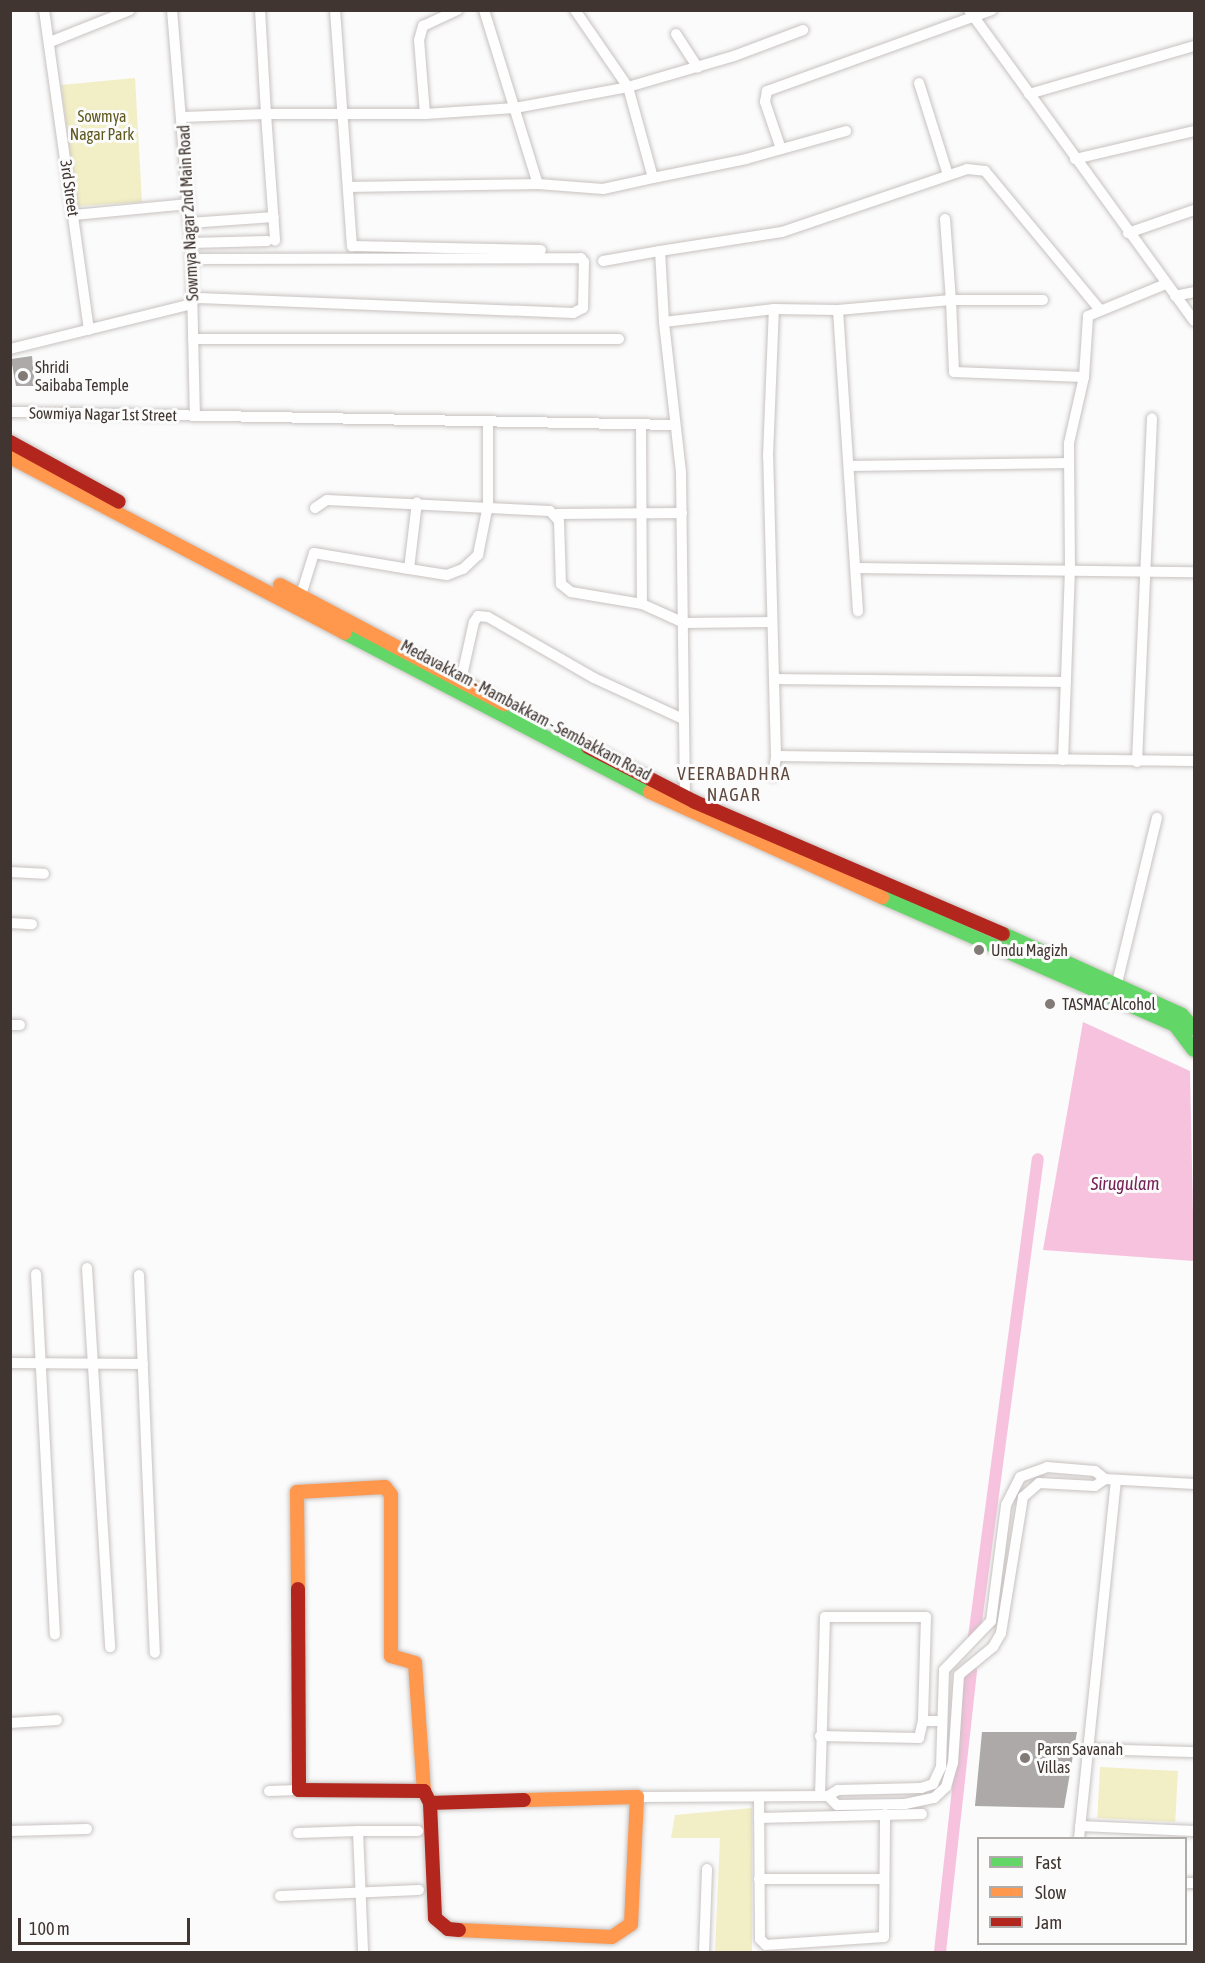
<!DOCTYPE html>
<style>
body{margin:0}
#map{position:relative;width:1205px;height:1963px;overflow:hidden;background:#fbfbfb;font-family:"Asap Condensed",sans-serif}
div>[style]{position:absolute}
.green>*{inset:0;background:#f2eec5;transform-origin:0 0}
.water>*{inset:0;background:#f6c2de}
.canal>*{height:12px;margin:-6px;padding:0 6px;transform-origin:6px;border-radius:6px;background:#f6c2de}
.building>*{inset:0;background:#aea9a9}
.roads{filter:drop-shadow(0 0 2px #c7c2c0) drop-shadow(0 0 2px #c7c2c0)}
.street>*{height:10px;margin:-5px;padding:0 5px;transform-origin:5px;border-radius:5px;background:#fefefe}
.fast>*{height:14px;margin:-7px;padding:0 7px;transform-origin:7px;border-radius:7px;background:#63d668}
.slow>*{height:14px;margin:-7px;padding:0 7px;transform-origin:7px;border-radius:7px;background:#ff974d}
.jam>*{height:14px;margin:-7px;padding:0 7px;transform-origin:7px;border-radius:7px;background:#b3261e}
.dots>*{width:16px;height:16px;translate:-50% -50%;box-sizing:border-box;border:3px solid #fbfbfb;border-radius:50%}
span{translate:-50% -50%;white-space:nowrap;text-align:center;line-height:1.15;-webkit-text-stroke:6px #fbfbfb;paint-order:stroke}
.park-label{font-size:16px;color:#5f591e}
.street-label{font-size:16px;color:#403530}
.poi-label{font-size:16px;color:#403530}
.left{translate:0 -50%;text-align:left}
.neighbourhood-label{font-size:18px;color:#60493f;letter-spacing:1.5px}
.water-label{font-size:18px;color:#762257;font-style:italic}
.frame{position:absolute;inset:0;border:12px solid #403530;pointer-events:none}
.legend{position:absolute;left:977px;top:1837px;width:210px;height:108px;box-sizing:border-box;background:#fbfbfb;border:2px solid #b0acaa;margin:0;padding:8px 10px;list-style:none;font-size:18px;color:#403530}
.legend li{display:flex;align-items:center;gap:12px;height:30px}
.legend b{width:30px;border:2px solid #b0acaa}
.scale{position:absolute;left:18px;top:1918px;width:172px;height:27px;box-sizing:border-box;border:3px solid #403530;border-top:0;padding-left:8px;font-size:18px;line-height:21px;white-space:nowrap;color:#403530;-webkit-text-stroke:4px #fbfbfb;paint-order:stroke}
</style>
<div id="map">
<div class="green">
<div style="clip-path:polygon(135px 78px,142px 202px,77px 206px,61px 85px)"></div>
<div style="left:1100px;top:1767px;width:78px;height:51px;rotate:3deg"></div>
<div style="clip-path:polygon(752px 1808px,752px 1952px,715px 1952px,720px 1838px,671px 1838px,675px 1815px)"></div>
</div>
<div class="water">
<div style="clip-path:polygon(1083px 1022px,1190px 1071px,1194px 1261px,1043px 1250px)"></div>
</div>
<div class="canal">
<div style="left:974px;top:1637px;width:482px;rotate:-82.4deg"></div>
<div style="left:940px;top:1952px;width:283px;rotate:-83.7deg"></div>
</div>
<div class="building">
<div style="clip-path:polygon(32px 356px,35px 386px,16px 386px,11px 359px)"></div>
<div style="clip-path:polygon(982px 1732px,1077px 1732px,1064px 1808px,975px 1806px)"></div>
</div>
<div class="roads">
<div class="street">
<div style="left:44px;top:10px;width:323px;rotate:82deg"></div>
<div style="left:172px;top:10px;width:234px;rotate:85.3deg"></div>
<div style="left:191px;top:243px;width:173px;rotate:88.7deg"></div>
<div style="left:260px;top:10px;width:104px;rotate:86.7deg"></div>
<div style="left:266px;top:114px;width:159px"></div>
<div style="left:425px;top:114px;width:74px;rotate:-94.6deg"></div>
<div style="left:419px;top:40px;width:15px;rotate:-74deg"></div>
<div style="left:423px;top:26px;width:38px;rotate:-25deg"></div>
<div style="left:335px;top:10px;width:237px;rotate:85.9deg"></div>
<div style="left:352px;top:246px;width:189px;rotate:1.2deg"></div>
<div style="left:484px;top:10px;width:182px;rotate:72.8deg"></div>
<div style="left:538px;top:184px;width:65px;rotate:4.4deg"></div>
<div style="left:603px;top:189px;width:51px;rotate:-12.4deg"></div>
<div style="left:575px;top:10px;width:93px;rotate:55.5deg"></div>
<div style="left:628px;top:87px;width:94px;rotate:74.6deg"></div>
<div style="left:653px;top:178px;width:95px;rotate:-11.5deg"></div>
<div style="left:746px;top:159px;width:104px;rotate:-15.6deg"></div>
<div style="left:969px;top:10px;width:384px;rotate:54.1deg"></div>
<div style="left:676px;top:34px;width:40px;rotate:57.1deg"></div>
<div style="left:50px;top:42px;width:86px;rotate:-21.8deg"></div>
<div style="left:919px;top:83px;width:96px;rotate:72.5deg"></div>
<div style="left:1029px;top:94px;width:172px;rotate:-16.2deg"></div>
<div style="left:425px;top:114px;width:90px;rotate:-3.8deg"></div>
<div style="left:515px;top:108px;width:115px;rotate:-10.5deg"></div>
<div style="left:628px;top:87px;width:110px;rotate:-16.3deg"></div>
<div style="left:734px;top:56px;width:74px;rotate:-20.6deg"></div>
<div style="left:183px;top:117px;width:83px;rotate:-2.1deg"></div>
<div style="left:266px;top:114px;width:127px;rotate:85.9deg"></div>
<div style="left:781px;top:149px;width:50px;rotate:-108.8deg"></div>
<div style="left:765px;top:102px;width:11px;rotate:-80deg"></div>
<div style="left:767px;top:91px;width:239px;rotate:-19.8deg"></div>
<div style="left:1075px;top:159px;width:122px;rotate:-13.2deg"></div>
<div style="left:350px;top:187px;width:188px;rotate:-0.9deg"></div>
<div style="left:74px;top:215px;width:115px;rotate:-5.5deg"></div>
<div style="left:945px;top:219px;width:81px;rotate:85.8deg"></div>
<div style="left:951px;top:300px;width:92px"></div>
<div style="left:189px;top:223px;width:85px;rotate:-4deg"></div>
<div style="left:1128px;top:233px;width:70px;rotate:-19.2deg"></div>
<div style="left:191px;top:243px;width:76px;rotate:-1.5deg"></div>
<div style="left:191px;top:259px;width:390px;rotate:-0.1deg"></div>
<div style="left:581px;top:258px;width:5px;rotate:53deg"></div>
<div style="left:584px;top:262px;width:46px;rotate:91.2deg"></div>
<div style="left:583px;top:308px;width:11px;rotate:153deg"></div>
<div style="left:573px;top:313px;width:381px;rotate:-177.7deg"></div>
<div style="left:603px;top:261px;width:58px;rotate:-10deg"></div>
<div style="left:1175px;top:296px;width:19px;rotate:-12deg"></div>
<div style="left:838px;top:310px;width:302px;rotate:86.2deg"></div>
<div style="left:664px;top:322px;width:71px;rotate:-93.2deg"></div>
<div style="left:660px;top:251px;width:123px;rotate:-8.9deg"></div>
<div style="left:782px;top:232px;width:195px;rotate:-18.8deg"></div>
<div style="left:967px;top:169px;width:18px;rotate:6deg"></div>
<div style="left:985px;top:171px;width:180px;rotate:50.4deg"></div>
<div style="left:193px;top:339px;width:426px"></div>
<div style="left:10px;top:349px;width:187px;rotate:-13.9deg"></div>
<div style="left:10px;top:412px;width:663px;rotate:1.12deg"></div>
<div style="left:641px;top:425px;width:179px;rotate:89.7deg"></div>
<div style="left:852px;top:466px;width:217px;rotate:-0.8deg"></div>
<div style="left:315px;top:508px;width:14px;rotate:-34deg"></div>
<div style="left:327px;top:500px;width:223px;rotate:2.8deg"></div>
<div style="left:550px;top:511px;width:13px;rotate:48deg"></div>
<div style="left:559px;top:521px;width:63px;rotate:88.2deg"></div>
<div style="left:561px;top:584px;width:13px;rotate:39deg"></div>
<div style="left:571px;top:592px;width:72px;rotate:9.6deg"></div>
<div style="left:642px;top:604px;width:46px;rotate:24.3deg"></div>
<div style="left:684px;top:623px;width:88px;rotate:-0.7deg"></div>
<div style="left:557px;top:514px;width:125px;rotate:-0.5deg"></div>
<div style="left:856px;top:568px;width:338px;rotate:0.7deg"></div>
<div style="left:409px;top:569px;width:38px;rotate:9deg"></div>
<div style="left:447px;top:575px;width:17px;rotate:-21deg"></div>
<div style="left:463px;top:569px;width:21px;rotate:-43deg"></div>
<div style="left:478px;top:555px;width:51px;rotate:-78.7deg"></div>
<div style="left:488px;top:505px;width:84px;rotate:-90deg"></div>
<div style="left:301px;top:595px;width:44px;rotate:-72.8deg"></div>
<div style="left:314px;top:553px;width:96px;rotate:9.6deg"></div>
<div style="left:409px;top:569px;width:67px;rotate:-83.2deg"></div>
<div style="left:774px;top:679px;width:292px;rotate:0.6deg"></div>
<div style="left:461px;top:680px;width:59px;rotate:-77.4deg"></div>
<div style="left:474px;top:622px;width:7px;rotate:-56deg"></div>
<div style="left:478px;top:616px;width:10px;rotate:6deg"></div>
<div style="left:488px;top:617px;width:122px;rotate:29.9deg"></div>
<div style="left:594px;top:678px;width:98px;rotate:24.7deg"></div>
<div style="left:776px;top:756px;width:418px;rotate:0.7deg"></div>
<div style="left:1063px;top:760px;width:192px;rotate:-87.9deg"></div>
<div style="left:1070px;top:568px;width:125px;rotate:-90.5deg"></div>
<div style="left:1069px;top:443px;width:68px;rotate:-77.2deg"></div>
<div style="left:1084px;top:377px;width:61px;rotate:-86.2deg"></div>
<div style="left:1088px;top:316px;width:84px;rotate:-22.3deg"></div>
<div style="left:1137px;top:762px;width:344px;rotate:-87.5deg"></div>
<div style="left:773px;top:776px;width:20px;rotate:-81deg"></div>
<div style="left:776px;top:756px;width:300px;rotate:-91.5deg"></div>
<div style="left:768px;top:456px;width:147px;rotate:-87.7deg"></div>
<div style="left:685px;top:801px;width:329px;rotate:-90.7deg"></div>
<div style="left:681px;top:472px;width:151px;rotate:-96.5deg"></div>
<div style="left:664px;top:322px;width:111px;rotate:-6.7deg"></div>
<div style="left:774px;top:309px;width:64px;rotate:0.9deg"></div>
<div style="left:838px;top:310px;width:113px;rotate:-5.1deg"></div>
<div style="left:951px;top:300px;width:72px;rotate:87.6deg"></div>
<div style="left:954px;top:372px;width:130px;rotate:2.2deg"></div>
<div style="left:10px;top:872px;width:34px;rotate:3deg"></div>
<div style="left:10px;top:923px;width:22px;rotate:3deg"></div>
<div style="left:1117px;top:983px;width:170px;rotate:-76.4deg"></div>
<div style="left:10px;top:1025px;width:10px"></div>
<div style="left:87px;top:1268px;width:380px;rotate:86.5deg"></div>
<div style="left:36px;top:1274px;width:361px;rotate:87deg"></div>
<div style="left:139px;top:1275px;width:378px;rotate:87.6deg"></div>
<div style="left:10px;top:1363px;width:133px;rotate:0.4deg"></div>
<div style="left:10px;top:1723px;width:47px;rotate:-3.7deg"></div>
<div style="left:820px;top:1736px;width:99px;rotate:1.2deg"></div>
<div style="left:919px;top:1738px;width:17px;rotate:-77deg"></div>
<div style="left:1087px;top:1749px;width:107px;rotate:1.6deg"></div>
<div style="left:269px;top:1791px;width:30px;rotate:-2deg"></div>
<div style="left:820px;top:1796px;width:179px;rotate:-88.4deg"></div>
<div style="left:825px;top:1617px;width:101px"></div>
<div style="left:926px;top:1617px;width:104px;rotate:91.7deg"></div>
<div style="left:923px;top:1721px;width:19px"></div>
<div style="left:828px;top:1796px;width:13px;rotate:45deg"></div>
<div style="left:837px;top:1805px;width:68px;rotate:-0.8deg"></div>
<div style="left:905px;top:1804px;width:30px;rotate:-12deg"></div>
<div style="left:934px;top:1798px;width:16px;rotate:-43deg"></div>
<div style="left:946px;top:1787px;width:25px;rotate:-74deg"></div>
<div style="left:953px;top:1763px;width:88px;rotate:-86.1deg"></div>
<div style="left:959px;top:1675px;width:44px;rotate:-39.5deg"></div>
<div style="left:993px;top:1647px;width:16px;rotate:-60deg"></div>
<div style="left:1001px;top:1633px;width:138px;rotate:-80.8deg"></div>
<div style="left:1023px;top:1497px;width:21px;rotate:-41deg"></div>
<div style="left:1039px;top:1483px;width:56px;rotate:3.1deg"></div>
<div style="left:1095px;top:1486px;width:12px;rotate:-35deg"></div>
<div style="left:637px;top:1797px;width:191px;rotate:-0.3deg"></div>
<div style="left:828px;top:1796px;width:12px;rotate:-31deg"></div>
<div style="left:838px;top:1790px;width:83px;rotate:-1.4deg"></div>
<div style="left:921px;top:1788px;width:13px;rotate:-18deg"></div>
<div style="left:933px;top:1784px;width:19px;rotate:-65deg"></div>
<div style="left:941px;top:1767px;width:97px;rotate:-88.2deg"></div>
<div style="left:944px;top:1670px;width:68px;rotate:-46.2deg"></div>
<div style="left:991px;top:1621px;width:117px;rotate:-82.6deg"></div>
<div style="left:1006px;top:1505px;width:31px;rotate:-63deg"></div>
<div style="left:1020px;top:1477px;width:29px;rotate:-20deg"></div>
<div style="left:1047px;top:1467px;width:48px;rotate:4.8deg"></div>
<div style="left:1095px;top:1471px;width:13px;rotate:39deg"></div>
<div style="left:1105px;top:1479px;width:89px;rotate:3.2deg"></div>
<div style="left:759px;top:1798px;width:141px;rotate:89.6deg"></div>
<div style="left:760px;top:1939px;width:8px;rotate:45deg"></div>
<div style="left:766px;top:1945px;width:118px;rotate:-3.9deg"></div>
<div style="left:884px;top:1937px;width:123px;rotate:-89.5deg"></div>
<div style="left:759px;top:1818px;width:163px;rotate:-1.4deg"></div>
<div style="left:1080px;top:1826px;width:114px;rotate:2.5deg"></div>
<div style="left:10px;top:1831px;width:77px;rotate:-1.5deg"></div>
<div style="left:358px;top:1831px;width:60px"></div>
<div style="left:298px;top:1833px;width:60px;rotate:-1.9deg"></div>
<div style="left:358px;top:1831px;width:121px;rotate:87.6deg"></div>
<div style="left:1079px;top:1838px;width:360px;rotate:-84.1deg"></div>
<div style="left:759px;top:1879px;width:124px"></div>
<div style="left:1186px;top:1883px;width:8px"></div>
<div style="left:280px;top:1896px;width:139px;rotate:-2.5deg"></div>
<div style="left:704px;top:1952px;width:83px;rotate:-87.9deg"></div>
</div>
<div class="fast">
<div style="left:345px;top:633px;width:344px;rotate:27.5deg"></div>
<div style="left:882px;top:897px;width:320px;rotate:23.6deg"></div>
<div style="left:1175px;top:1025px;width:31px;rotate:53deg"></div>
<div style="left:1003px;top:934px;width:196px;rotate:24.3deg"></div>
<div style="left:1182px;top:1015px;width:18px;rotate:49deg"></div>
</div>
<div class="slow">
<div style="left:10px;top:457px;width:378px;rotate:27.7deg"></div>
<div style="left:280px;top:585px;width:254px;rotate:28deg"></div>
<div style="left:650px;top:792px;width:255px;rotate:24.4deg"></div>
<div style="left:298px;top:1589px;width:97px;rotate:-90.6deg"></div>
<div style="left:297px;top:1492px;width:88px;rotate:-3.3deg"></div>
<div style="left:385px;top:1487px;width:10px;rotate:53deg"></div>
<div style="left:391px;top:1495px;width:161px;rotate:90deg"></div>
<div style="left:391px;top:1656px;width:25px;rotate:16deg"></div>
<div style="left:415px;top:1663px;width:128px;rotate:86deg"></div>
<div style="left:459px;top:1930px;width:153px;rotate:2.6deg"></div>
<div style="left:612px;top:1937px;width:23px;rotate:-34deg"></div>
<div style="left:631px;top:1924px;width:127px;rotate:-87.3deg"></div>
<div style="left:637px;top:1797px;width:113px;rotate:178.5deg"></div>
</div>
<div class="jam">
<div style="left:10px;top:442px;width:124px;rotate:28.8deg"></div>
<div style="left:588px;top:747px;width:120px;rotate:27.2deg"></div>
<div style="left:695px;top:802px;width:335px;rotate:23.2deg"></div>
<div style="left:298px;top:1589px;width:201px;rotate:89.7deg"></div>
<div style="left:299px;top:1790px;width:125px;rotate:0.5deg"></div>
<div style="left:424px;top:1791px;width:13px;rotate:63deg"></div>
<div style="left:430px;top:1803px;width:115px;rotate:87.5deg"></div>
<div style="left:435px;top:1918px;width:17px;rotate:40deg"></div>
<div style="left:448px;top:1929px;width:11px;rotate:5deg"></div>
<div style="left:430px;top:1803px;width:94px;rotate:-1.8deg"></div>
</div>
</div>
<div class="dots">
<div style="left:23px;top:376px;background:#817a77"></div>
<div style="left:979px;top:950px;background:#817a77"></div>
<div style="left:1050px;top:1004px;background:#817a77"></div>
<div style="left:1025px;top:1758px;background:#817a77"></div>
</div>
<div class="park-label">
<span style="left:102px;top:125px">Sowmya<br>Nagar Park</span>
</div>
<div class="street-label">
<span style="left:70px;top:188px;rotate:82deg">3rd Street</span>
<span style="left:188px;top:213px;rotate:-93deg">Sowmya Nagar 2nd Main Road</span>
<span style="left:103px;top:414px;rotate:1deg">Sowmiya Nagar 1st Street</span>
<span style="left:526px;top:710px;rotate:28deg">Medavakkam - Mambakkam - Sembakkam Road</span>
</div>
<div class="poi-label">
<span class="left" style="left:35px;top:376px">Shridi<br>Saibaba Temple</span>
<span class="left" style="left:991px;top:950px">Undu Magizh</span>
<span class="left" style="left:1062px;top:1004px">TASMAC Alcohol</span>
<span class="left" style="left:1037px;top:1758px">Parsn Savanah<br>Villas</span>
</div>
<div class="neighbourhood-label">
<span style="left:734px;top:785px">VEERABADHRA<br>NAGAR</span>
</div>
<div class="water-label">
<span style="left:1125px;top:1184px">Sirugulam</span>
</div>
<div class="frame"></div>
<ul class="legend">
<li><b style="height:8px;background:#63d668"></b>Fast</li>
<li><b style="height:8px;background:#ff974d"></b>Slow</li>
<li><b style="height:8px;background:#b3261e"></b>Jam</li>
</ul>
<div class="scale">100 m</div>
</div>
